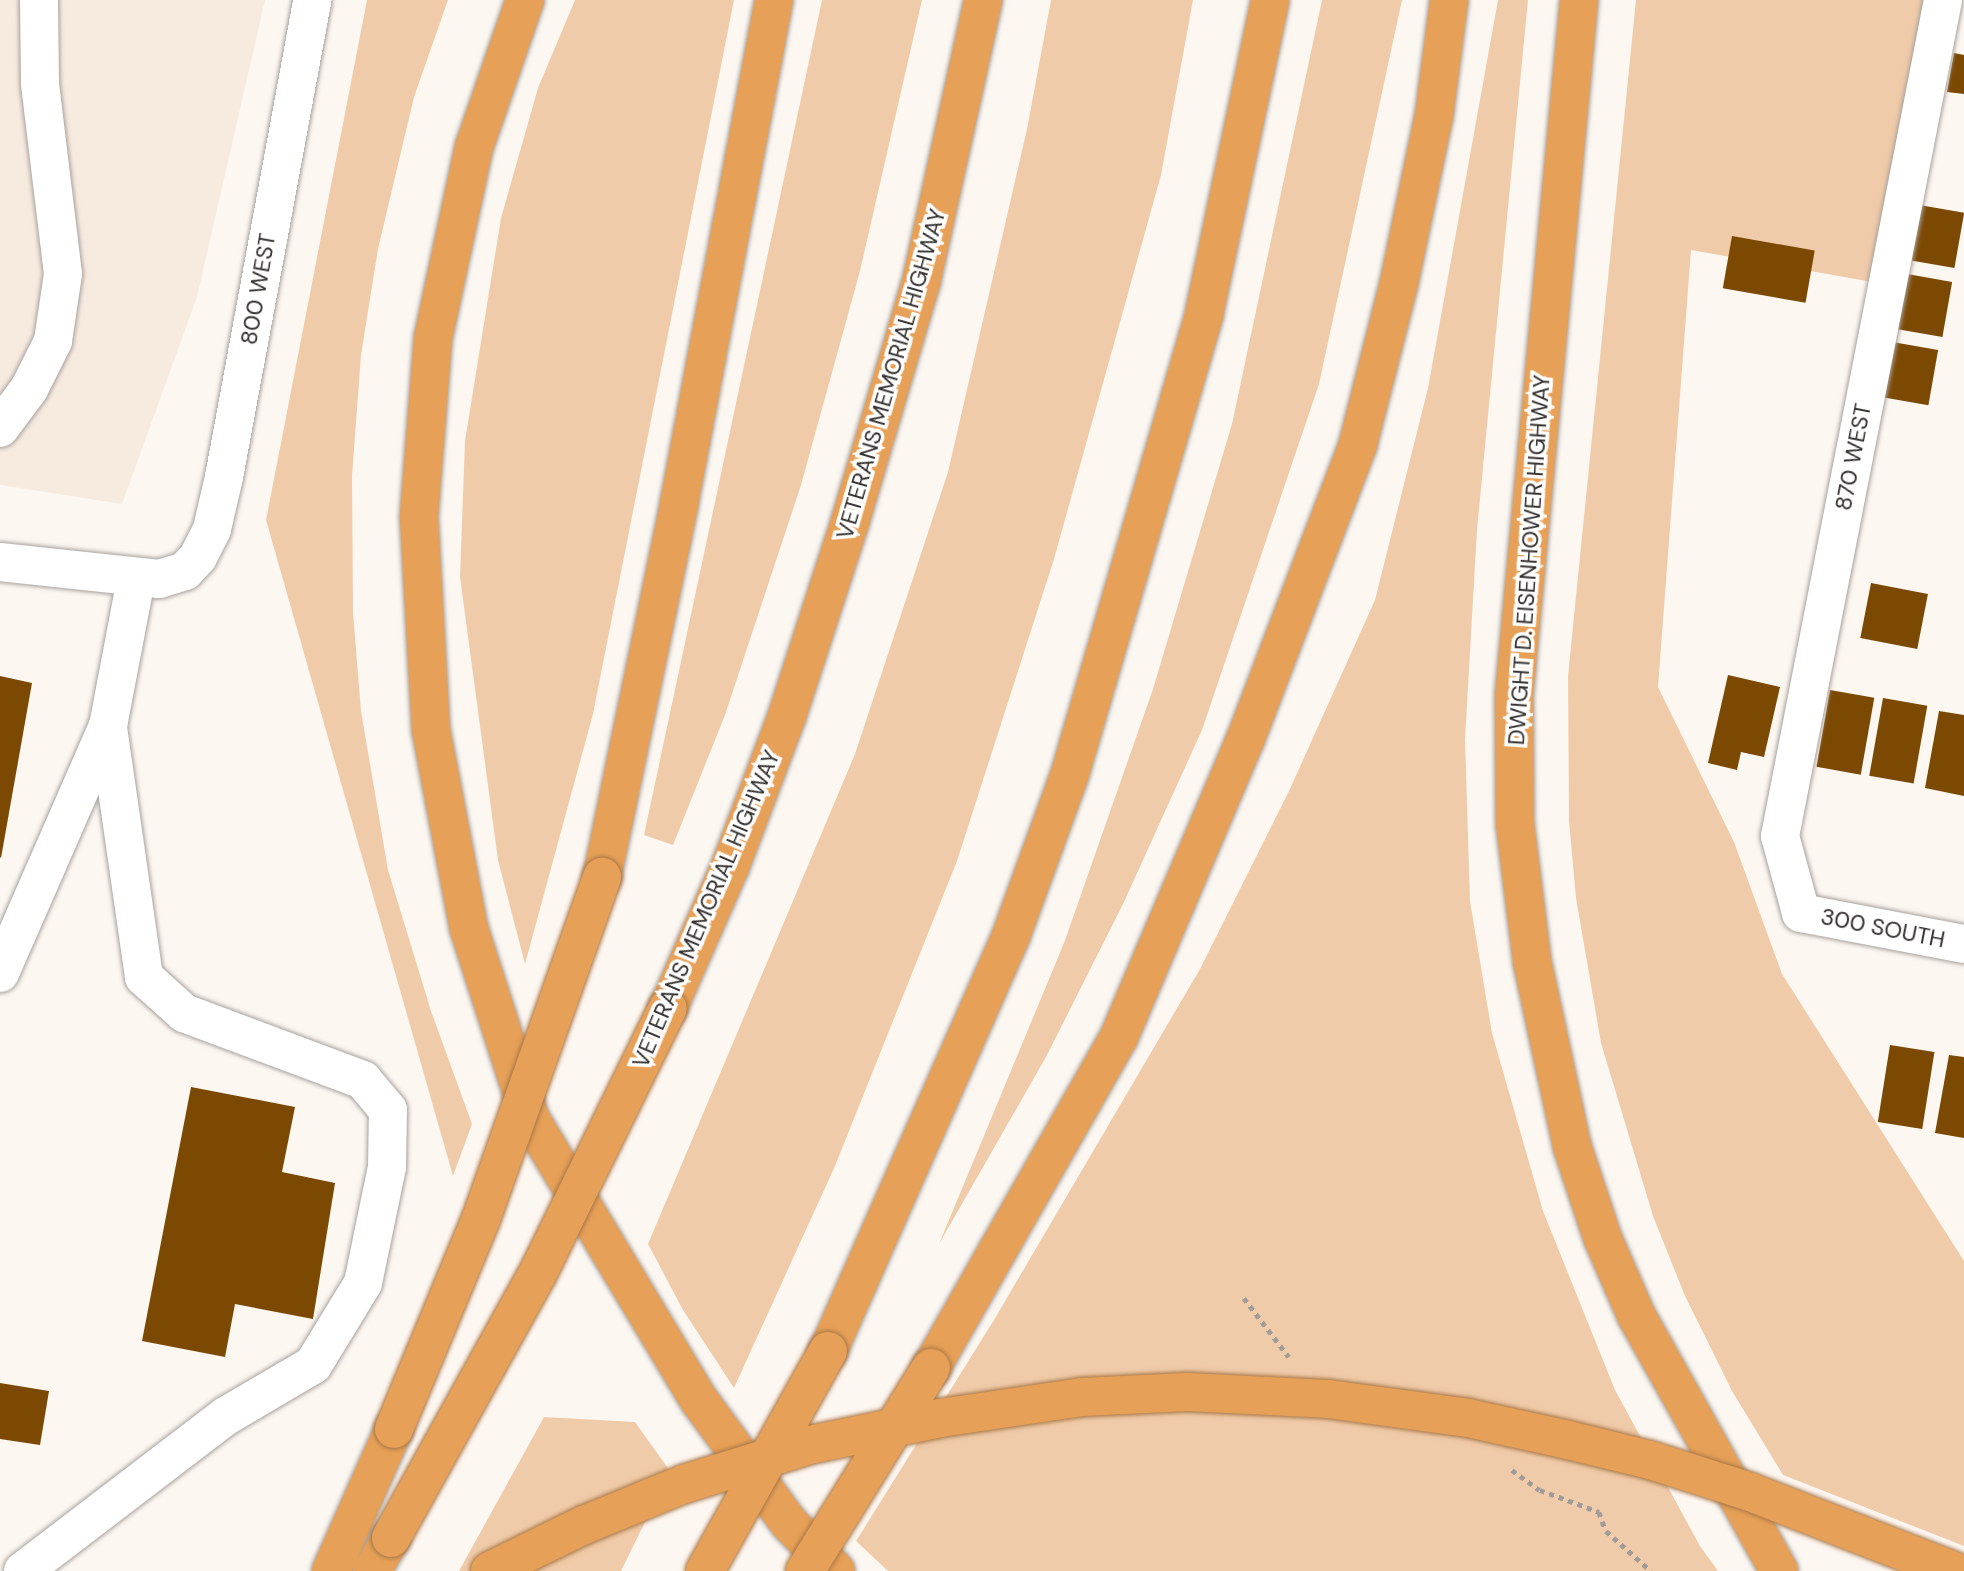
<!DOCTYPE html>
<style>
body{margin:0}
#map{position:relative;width:1964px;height:1571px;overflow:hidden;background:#fdf7f2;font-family:"DM Sans",sans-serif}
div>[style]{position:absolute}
.built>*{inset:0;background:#f7ebe0}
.green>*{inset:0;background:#f0cba9}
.building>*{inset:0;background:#7c4903;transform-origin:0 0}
.path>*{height:4.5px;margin-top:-2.25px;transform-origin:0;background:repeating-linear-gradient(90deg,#a19c99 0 5px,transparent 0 10px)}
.roads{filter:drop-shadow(0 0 2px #a8a29d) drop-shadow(0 0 2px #a8a29d)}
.minor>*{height:38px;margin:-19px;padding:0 19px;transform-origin:19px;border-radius:19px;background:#fff}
.highway>*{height:38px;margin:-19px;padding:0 19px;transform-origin:19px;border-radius:19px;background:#e7a057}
.bridges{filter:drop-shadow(0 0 2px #a87848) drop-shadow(0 0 2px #a87848)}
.highway-bridge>*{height:38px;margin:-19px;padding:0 19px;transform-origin:19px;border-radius:19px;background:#e7a057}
span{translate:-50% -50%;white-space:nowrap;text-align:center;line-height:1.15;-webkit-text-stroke:7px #fff;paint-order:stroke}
.street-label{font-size:23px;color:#322f2d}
</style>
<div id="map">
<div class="built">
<div style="clip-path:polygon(0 0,265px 0,197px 297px,122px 504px,0 485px)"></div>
</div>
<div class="green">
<div style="clip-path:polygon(367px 0,448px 0,414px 97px,378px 249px,361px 355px,352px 476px,353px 613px,361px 711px,388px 870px,431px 1011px,472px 1124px,453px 1176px,266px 520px)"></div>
<div style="clip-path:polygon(575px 0,734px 0,593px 714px,525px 964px,498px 860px,460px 577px,465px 441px,501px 218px,538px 88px)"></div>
<div style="clip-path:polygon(822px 0,922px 0,860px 271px,801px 485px,725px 715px,673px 845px,644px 835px)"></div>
<div style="clip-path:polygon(1051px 0,1193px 0,1161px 175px,1054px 559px,957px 861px,835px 1166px,734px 1388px,683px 1310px,648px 1244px,855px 754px,948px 472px,1027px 129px)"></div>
<div style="clip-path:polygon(1322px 0,1402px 0,1319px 384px,1202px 730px,1124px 902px,1046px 1057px,939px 1244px,1064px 943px,1153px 689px,1232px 424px)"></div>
<div style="clip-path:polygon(1498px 0,1528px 0,1477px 530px,1465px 739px,1470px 901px,1492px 1033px,1543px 1211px,1615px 1390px,1700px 1546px,1718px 1571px,888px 1571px,856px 1541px,994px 1320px,1200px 969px,1289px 791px,1375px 600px,1428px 388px)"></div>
<div style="clip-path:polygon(1636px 0,1930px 0,1878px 283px,1691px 250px,1658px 687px,1734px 842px,1782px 974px,1964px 1261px,1964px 1546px,1783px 1475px,1732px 1391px,1685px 1296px,1653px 1216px,1601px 1043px,1576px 898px,1569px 821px,1568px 676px)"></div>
<div style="clip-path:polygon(544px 1417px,635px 1422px,670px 1471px,621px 1571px,459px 1571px)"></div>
</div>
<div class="building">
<div style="clip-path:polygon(1954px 53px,1964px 55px,1964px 94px,1947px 92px)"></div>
<div style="left:1908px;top:203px;width:57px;height:56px;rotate:10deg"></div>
<div style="left:1732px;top:236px;width:84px;height:53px;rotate:10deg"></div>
<div style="left:1896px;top:272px;width:57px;height:56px;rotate:10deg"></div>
<div style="left:1881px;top:340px;width:58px;height:56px;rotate:10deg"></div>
<div style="left:1871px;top:583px;width:58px;height:56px;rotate:11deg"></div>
<div style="clip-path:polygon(1728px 675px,1780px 687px,1764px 757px,1741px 752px,1737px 770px,1708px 763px)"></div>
<div style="clip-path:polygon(0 676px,32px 683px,1px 858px,0 857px)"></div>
<div style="left:1830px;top:690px;width:45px;height:78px;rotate:10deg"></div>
<div style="left:1883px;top:698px;width:45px;height:79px;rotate:10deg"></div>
<div style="clip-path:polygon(1939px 711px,1964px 715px,1964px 796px,1925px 788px)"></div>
<div style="left:1890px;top:1045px;width:45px;height:78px;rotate:9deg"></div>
<div style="clip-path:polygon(1949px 1055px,1964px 1057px,1964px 1138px,1935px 1133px)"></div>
<div style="clip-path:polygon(191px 1087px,295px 1107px,282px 1172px,335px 1183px,313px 1319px,235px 1304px,225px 1357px,142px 1341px)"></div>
<div style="clip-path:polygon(0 1383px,49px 1391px,40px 1445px,0 1439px)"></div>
</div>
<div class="path">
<div style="left:1244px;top:1298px;width:74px;rotate:52.7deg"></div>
<div style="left:1512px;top:1470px;width:34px;rotate:36deg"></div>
<div style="left:1540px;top:1490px;width:63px;rotate:20.4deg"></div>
<div style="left:1599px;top:1512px;width:20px;rotate:70deg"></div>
<div style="left:1606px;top:1531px;width:60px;rotate:41.6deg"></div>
</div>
<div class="roads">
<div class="minor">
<div style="left:1943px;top:0;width:852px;rotate:101.03deg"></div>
<div style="left:1780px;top:836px;width:80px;rotate:74.7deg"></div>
<div style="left:1801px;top:913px;width:166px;rotate:10.8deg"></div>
<div style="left:0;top:428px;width:49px;rotate:-53.4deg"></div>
<div style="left:29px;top:389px;width:54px;rotate:-63.4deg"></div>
<div style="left:53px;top:341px;width:68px;rotate:-81.5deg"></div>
<div style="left:63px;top:274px;width:192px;rotate:-96.9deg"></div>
<div style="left:40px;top:83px;width:83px;rotate:-90.7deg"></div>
<div style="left:0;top:562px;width:160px;rotate:6.1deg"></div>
<div style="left:159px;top:579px;width:27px;rotate:-17deg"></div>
<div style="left:185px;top:571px;width:19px;rotate:-47deg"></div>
<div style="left:198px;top:557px;width:31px;rotate:-63deg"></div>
<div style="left:212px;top:529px;width:53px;rotate:-77deg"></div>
<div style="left:224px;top:477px;width:485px;rotate:-79.5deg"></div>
<div style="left:0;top:973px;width:270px;rotate:-66.4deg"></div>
<div style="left:23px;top:1571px;width:255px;rotate:-37.4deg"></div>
<div style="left:226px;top:1416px;width:101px;rotate:-30.4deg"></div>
<div style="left:313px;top:1365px;width:96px;rotate:-58.6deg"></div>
<div style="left:363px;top:1283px;width:118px;rotate:-78.3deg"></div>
<div style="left:387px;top:1167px;width:57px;rotate:-89deg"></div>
<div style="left:388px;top:1110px;width:39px;rotate:-130deg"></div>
<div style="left:363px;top:1080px;width:191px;rotate:-159.5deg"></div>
<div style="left:184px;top:1013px;width:54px;rotate:-138deg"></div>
<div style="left:144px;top:977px;width:254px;rotate:-98.2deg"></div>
<div style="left:108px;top:726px;width:150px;rotate:-79.2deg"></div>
</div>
<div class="highway">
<div style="left:525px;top:0;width:156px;rotate:109.1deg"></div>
<div style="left:474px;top:147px;width:195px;rotate:102.1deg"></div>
<div style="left:433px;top:338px;width:180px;rotate:94.5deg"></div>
<div style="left:419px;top:517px;width:213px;rotate:86.8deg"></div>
<div style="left:431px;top:730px;width:203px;rotate:79.2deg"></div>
<div style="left:469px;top:929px;width:199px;rotate:72.1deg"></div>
<div style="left:530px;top:1118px;width:329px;rotate:59.1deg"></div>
<div style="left:699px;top:1400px;width:152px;rotate:53.8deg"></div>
<div style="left:789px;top:1523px;width:67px;rotate:45.6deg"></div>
<div style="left:1579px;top:0;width:699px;rotate:95.34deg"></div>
<div style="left:1514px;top:696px;width:128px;rotate:89.6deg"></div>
<div style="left:1515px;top:824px;width:138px;rotate:82.9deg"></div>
<div style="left:1532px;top:961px;width:189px;rotate:77.8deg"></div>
<div style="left:1572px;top:1146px;width:98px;rotate:71.6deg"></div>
<div style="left:1603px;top:1239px;width:83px;rotate:66.5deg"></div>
<div style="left:1636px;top:1315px;width:293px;rotate:60.8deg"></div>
<div style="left:602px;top:877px;width:381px;rotate:-78.3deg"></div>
<div style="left:679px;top:504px;width:513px;rotate:-79.33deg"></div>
<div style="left:668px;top:1008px;width:154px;rotate:-66.3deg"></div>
<div style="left:730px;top:867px;width:161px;rotate:-69.3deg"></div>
<div style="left:787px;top:716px;width:204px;rotate:-72deg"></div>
<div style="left:850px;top:522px;width:249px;rotate:-73.5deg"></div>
<div style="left:921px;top:283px;width:290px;rotate:-77.6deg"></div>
<div style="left:828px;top:1351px;width:454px;rotate:-66.2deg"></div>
<div style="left:1011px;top:936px;width:169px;rotate:-70deg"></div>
<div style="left:1069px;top:777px;width:482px;rotate:-73.7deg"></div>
<div style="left:1204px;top:314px;width:321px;rotate:-78.1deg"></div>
<div style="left:931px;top:1368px;width:381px;rotate:-60.4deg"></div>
<div style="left:1119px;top:1037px;width:325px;rotate:-67deg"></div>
<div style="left:1246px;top:738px;width:315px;rotate:-69.1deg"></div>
<div style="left:1358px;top:444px;width:166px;rotate:-75.7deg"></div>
<div style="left:1399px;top:283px;width:171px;rotate:-78.2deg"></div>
<div style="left:1434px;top:116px;width:117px;rotate:-82.6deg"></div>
<div style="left:331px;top:1571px;width:155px;rotate:-66.1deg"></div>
<div style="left:372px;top:1571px;width:38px;rotate:-60deg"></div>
</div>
</div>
<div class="bridges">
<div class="highway-bridge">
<div style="left:394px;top:1429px;width:227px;rotate:-67.5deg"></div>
<div style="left:481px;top:1219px;width:363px;rotate:-70.5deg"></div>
<div style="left:391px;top:1538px;width:301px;rotate:-61deg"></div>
<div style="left:537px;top:1275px;width:297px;rotate:-63.9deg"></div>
<div style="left:490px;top:1571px;width:105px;rotate:-26.1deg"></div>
<div style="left:584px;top:1525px;width:108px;rotate:-22.3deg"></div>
<div style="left:684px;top:1484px;width:131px;rotate:-17.3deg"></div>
<div style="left:809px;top:1445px;width:134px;rotate:-11.6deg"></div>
<div style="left:940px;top:1418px;width:144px;rotate:-8.4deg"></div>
<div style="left:1082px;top:1397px;width:105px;rotate:-2.7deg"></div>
<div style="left:1187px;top:1392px;width:141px;rotate:2.8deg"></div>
<div style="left:1328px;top:1399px;width:141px;rotate:7.7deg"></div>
<div style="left:1468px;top:1418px;width:102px;rotate:12.4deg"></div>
<div style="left:1568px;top:1440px;width:84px;rotate:13.7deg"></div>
<div style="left:1650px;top:1460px;width:105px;rotate:17.7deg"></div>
<div style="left:1750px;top:1492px;width:219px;rotate:21.2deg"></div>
<div style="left:705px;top:1571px;width:252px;rotate:-60.8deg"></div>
<div style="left:805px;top:1571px;width:239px;rotate:-58.2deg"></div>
</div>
</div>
<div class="street-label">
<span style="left:258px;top:289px;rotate:-80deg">800 WEST</span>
<span style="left:891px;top:374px;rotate:-74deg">VETERANS MEMORIAL HIGHWAY</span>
<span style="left:1853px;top:457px;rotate:-79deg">870 WEST</span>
<span style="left:1529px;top:560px;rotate:-86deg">DWIGHT D. EISENHOWER HIGHWAY</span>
<span style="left:706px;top:909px;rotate:-67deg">VETERANS MEMORIAL HIGHWAY</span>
<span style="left:1883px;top:928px;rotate:11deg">300 SOUTH</span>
</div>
</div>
